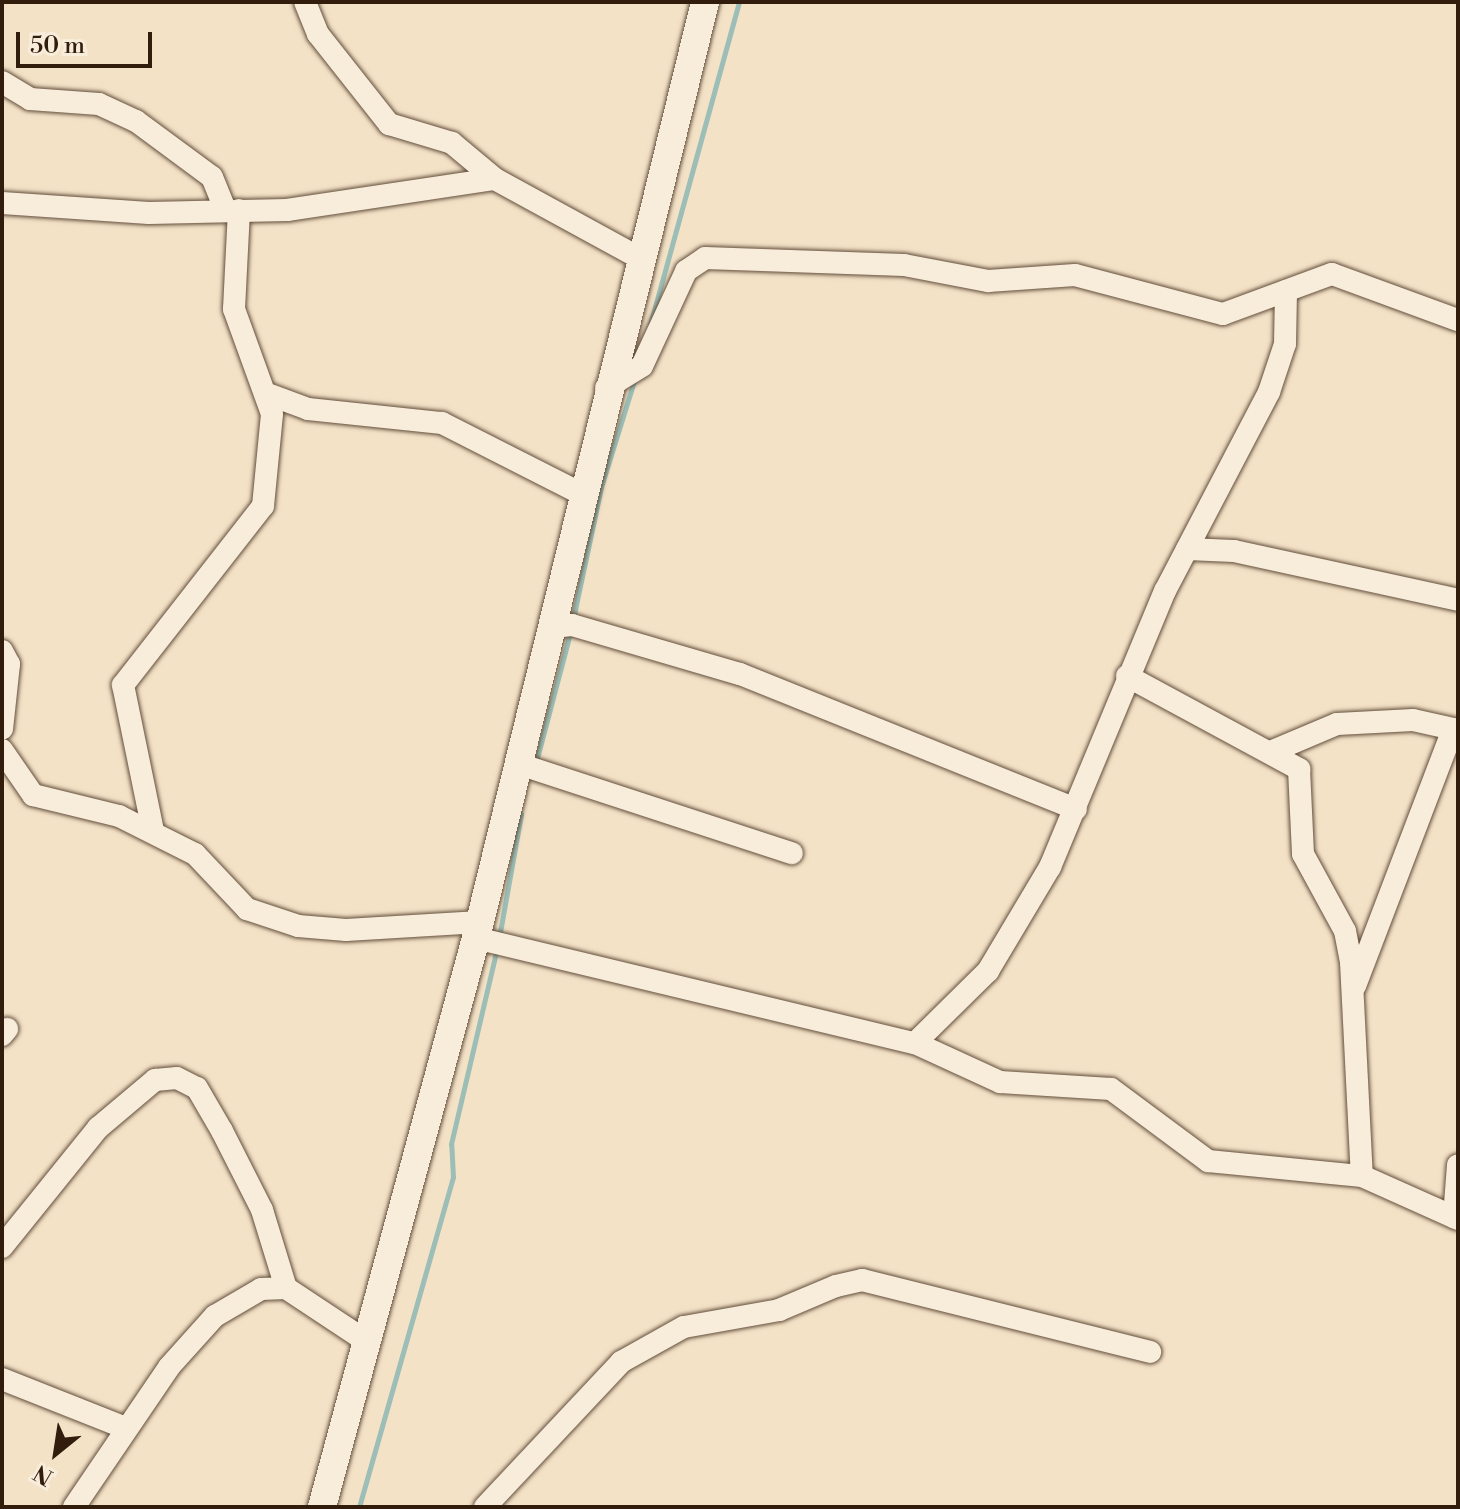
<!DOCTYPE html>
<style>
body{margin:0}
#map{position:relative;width:1460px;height:1509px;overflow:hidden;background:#f4e2c7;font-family:"Libre Bodoni",serif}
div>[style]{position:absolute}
.stream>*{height:5px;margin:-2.5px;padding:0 2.5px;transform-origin:2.5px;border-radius:2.5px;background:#9cbeb6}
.roads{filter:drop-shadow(0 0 2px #624e3b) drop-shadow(0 0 2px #624e3b)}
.minor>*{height:22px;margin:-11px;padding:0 11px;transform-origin:11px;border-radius:11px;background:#f8ecdb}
.tertiary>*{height:28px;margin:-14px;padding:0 14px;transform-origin:14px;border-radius:14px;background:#f8ecdb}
span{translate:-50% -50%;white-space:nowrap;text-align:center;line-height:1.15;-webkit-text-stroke:6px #f8ecdb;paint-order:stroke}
.frame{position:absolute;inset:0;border:4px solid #321d0c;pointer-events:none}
.north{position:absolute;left:16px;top:1413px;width:80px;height:80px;-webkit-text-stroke:6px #f8ecdb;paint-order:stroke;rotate:210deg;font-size:22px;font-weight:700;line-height:32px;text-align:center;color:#321d0c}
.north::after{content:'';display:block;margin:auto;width:28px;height:36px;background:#321d0c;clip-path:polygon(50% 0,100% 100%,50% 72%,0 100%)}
.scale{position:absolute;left:16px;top:32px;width:136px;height:36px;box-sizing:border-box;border:4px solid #321d0c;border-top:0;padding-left:10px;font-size:24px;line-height:28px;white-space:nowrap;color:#321d0c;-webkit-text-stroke:6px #f8ecdb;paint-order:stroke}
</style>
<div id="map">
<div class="stream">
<div style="left:650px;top:325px;width:335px;rotate:-74.6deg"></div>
<div style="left:573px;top:619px;width:135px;rotate:-78deg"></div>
<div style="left:601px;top:487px;width:111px;rotate:-72.7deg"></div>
<div style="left:536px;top:762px;width:133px;rotate:-75.2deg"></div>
<div style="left:499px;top:938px;width:126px;rotate:-79.9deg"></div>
<div style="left:359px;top:1507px;width:343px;rotate:-74.1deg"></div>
<div style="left:453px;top:1177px;width:33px;rotate:-93deg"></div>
<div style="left:451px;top:1144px;width:201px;rotate:-76.8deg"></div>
</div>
<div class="roads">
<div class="minor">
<div style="left:305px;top:2px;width:35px;rotate:68deg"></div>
<div style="left:318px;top:34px;width:115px;rotate:51.7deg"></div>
<div style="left:389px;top:124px;width:66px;rotate:16.8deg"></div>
<div style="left:452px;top:143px;width:56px;rotate:39.9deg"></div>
<div style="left:2px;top:82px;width:33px;rotate:31deg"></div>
<div style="left:30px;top:99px;width:69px;rotate:4.1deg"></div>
<div style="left:99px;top:104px;width:41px;rotate:24.7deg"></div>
<div style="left:136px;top:121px;width:94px;rotate:36.4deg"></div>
<div style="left:212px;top:177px;width:35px;rotate:68deg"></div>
<div style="left:2px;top:203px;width:147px;rotate:3.9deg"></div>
<div style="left:149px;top:213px;width:138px;rotate:-1.2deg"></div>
<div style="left:287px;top:210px;width:210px;rotate:-8.5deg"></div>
<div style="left:495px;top:179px;width:166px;rotate:28.7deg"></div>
<div style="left:606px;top:388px;width:42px;rotate:-31.4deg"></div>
<div style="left:642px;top:366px;width:105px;rotate:-65.1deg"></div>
<div style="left:686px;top:271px;width:23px;rotate:-34deg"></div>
<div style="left:705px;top:258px;width:199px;rotate:2deg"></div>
<div style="left:904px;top:265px;width:86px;rotate:10.8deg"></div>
<div style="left:988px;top:281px;width:87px;rotate:-3.9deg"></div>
<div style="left:1075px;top:275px;width:153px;rotate:14.8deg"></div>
<div style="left:1223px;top:314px;width:116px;rotate:-20.2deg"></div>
<div style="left:1332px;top:274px;width:134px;rotate:20.1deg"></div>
<div style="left:265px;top:393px;width:46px;rotate:20.4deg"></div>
<div style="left:308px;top:409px;width:135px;rotate:6deg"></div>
<div style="left:442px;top:423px;width:161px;rotate:26.9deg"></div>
<div style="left:1187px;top:549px;width:47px;rotate:2.4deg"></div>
<div style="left:1234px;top:551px;width:229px;rotate:12.3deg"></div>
<div style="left:553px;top:627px;width:19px;rotate:-6deg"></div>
<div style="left:572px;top:625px;width:175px;rotate:16.3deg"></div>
<div style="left:740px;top:674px;width:362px;rotate:21.9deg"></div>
<div style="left:2px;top:651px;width:15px;rotate:62deg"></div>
<div style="left:9px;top:664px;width:65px;rotate:96.1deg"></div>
<div style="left:1127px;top:676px;width:196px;rotate:28.4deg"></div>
<div style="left:1299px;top:769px;width:85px;rotate:87.3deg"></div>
<div style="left:1303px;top:854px;width:88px;rotate:61.4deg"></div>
<div style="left:1345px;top:931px;width:32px;rotate:79deg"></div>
<div style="left:1351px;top:962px;width:214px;rotate:87.1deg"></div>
<div style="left:2px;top:750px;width:55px;rotate:55.4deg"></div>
<div style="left:33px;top:795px;width:89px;rotate:13.7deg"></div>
<div style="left:119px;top:816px;width:85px;rotate:26.6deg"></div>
<div style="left:195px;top:854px;width:76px;rotate:46.6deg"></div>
<div style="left:247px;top:909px;width:54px;rotate:18.4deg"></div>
<div style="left:298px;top:926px;width:48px;rotate:4.8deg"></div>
<div style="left:346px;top:930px;width:134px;rotate:-3.4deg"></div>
<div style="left:1273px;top:751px;width:69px;rotate:-22.9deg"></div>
<div style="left:1337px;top:724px;width:76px;rotate:-3deg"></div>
<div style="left:1413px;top:720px;width:46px;rotate:12.5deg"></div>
<div style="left:519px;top:764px;width:287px;rotate:18.1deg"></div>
<div style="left:153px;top:831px;width:149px;rotate:-101.6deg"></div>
<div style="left:123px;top:685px;width:227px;rotate:-52deg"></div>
<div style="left:263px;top:506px;width:92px;rotate:-84.4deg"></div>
<div style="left:272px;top:414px;width:112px;rotate:-109.9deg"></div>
<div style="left:234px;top:309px;width:99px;rotate:-87.1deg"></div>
<div style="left:476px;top:938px;width:451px;rotate:13.5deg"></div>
<div style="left:915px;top:1043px;width:94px;rotate:24.6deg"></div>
<div style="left:1000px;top:1082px;width:111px;rotate:3.6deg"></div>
<div style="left:1111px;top:1089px;width:121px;rotate:36.6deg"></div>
<div style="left:1208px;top:1161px;width:155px;rotate:5.6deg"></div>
<div style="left:1362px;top:1176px;width:105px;rotate:24.1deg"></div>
<div style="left:1355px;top:986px;width:275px;rotate:-69.1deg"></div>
<div style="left:2px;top:1035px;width:8px;rotate:-50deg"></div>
<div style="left:915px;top:1043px;width:103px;rotate:-44.6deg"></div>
<div style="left:988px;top:971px;width:121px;rotate:-59.2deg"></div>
<div style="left:1050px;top:867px;width:299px;rotate:-67.4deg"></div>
<div style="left:1165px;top:591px;width:225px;rotate:-62.4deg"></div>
<div style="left:1269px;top:392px;width:51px;rotate:-71.6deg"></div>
<div style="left:1285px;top:344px;width:53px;rotate:-88.9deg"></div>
<div style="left:1454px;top:1217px;width:52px;rotate:-85.6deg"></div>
<div style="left:2px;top:1247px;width:153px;rotate:-51.1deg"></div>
<div style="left:98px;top:1128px;width:75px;rotate:-40.1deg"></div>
<div style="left:155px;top:1080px;width:22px;rotate:-5deg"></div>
<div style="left:177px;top:1078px;width:22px;rotate:27deg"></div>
<div style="left:197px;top:1088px;width:50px;rotate:59.8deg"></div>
<div style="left:222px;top:1131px;width:89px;rotate:63.1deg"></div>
<div style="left:262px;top:1210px;width:82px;rotate:72.9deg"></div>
<div style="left:2px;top:1379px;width:133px;rotate:21.6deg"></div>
<div style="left:74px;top:1507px;width:169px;rotate:-55.8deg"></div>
<div style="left:169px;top:1367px;width:69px;rotate:-48deg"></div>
<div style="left:215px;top:1316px;width:53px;rotate:-30.4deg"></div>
<div style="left:261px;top:1289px;width:25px;rotate:-2deg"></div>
<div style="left:286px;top:1288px;width:96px;rotate:33.5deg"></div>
<div style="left:485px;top:1507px;width:199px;rotate:-46.8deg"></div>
<div style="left:621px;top:1362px;width:72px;rotate:-29.1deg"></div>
<div style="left:684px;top:1327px;width:97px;rotate:-10.1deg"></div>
<div style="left:779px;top:1310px;width:62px;rotate:-22.8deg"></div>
<div style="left:836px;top:1286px;width:27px;rotate:-13deg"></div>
<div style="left:862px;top:1280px;width:297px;rotate:14deg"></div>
</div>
<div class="tertiary">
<div style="left:322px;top:1507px;width:589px;rotate:-74.86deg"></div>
<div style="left:476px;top:938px;width:964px;rotate:-76.25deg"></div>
</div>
</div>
<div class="frame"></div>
<div class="north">N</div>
<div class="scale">50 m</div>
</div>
